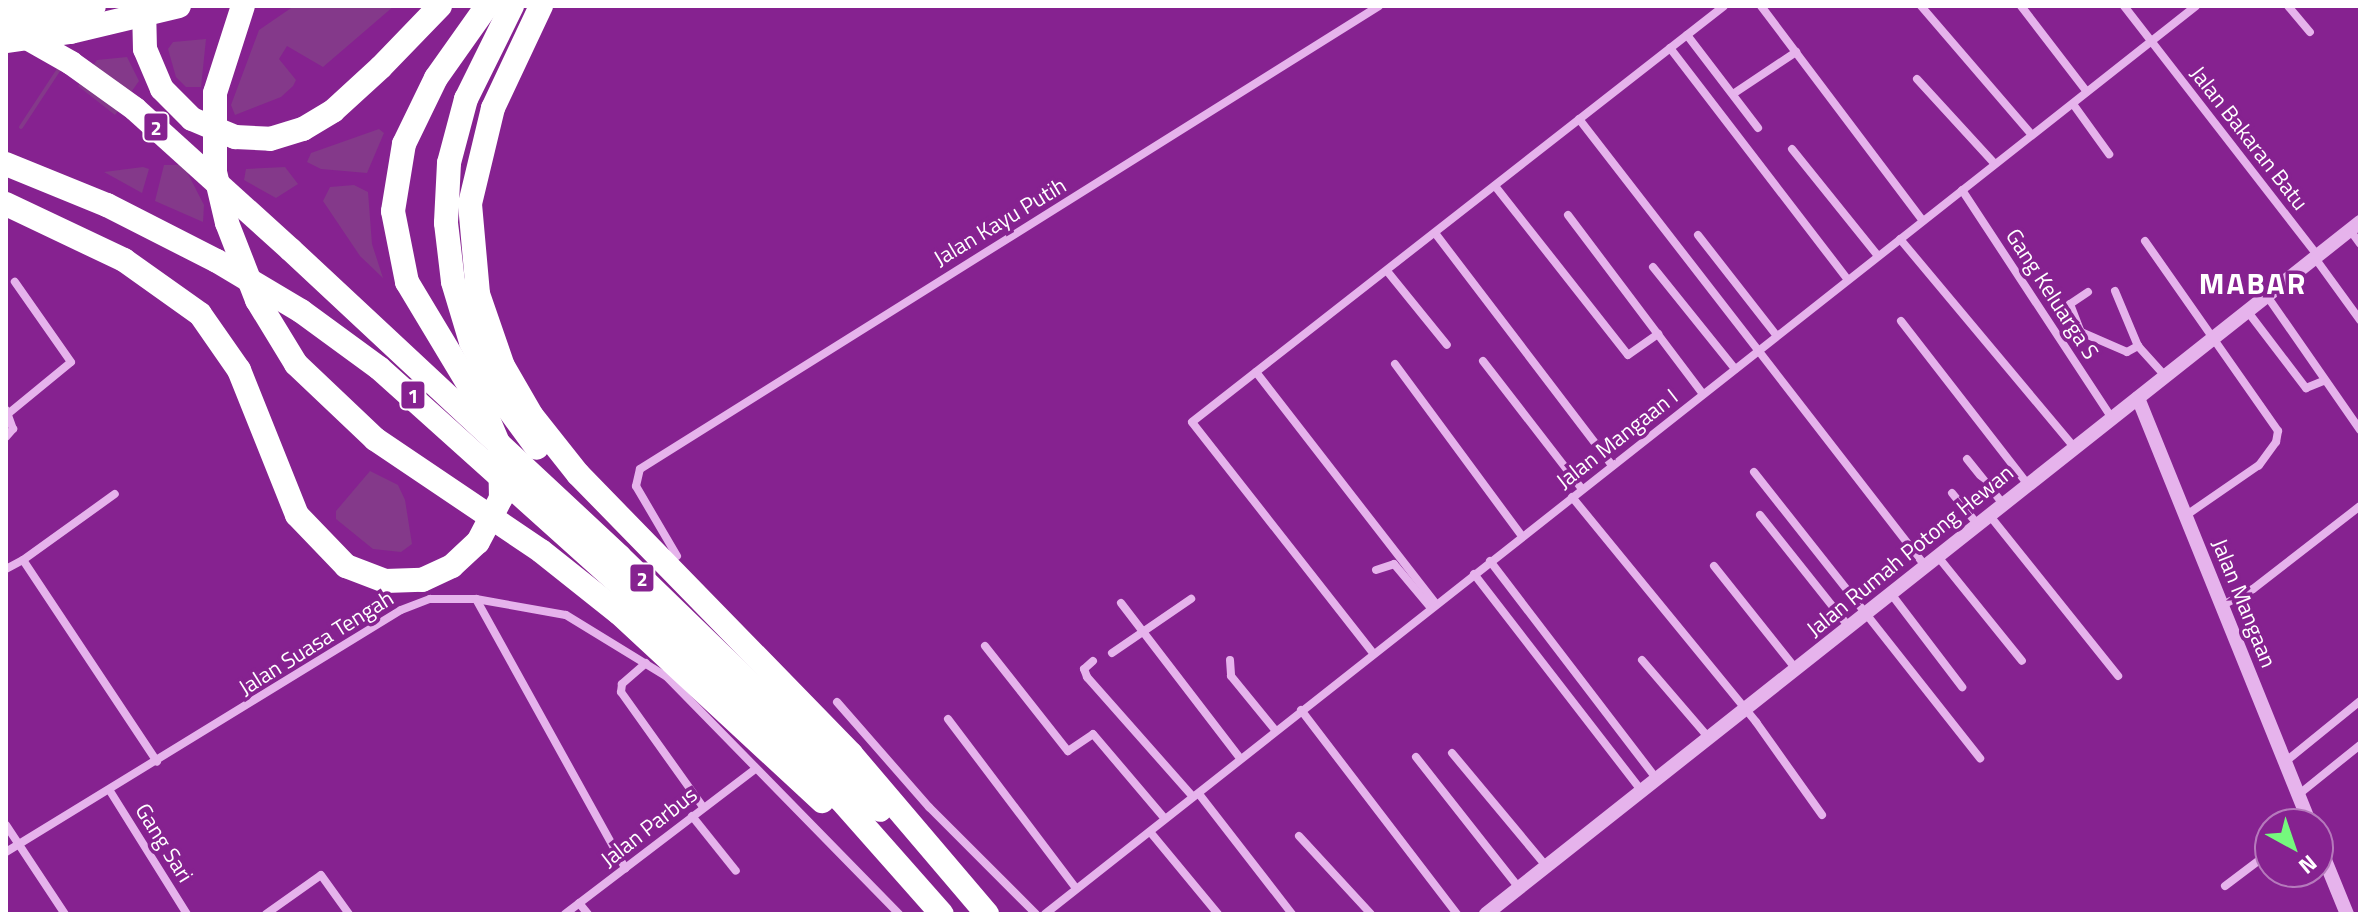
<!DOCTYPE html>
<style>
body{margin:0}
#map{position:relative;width:2366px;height:920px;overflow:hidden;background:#862290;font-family:"Titillium Web",sans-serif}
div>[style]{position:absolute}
.water>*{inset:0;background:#84398a}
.stream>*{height:4px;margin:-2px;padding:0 2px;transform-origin:2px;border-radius:2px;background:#84398a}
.minor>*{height:8px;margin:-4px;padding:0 4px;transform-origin:4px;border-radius:4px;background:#e6b3ec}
.tertiary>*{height:14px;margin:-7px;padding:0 7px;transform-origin:7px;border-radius:7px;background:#e6b3ec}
.motorway>*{height:24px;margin:-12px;padding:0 12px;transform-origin:12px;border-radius:12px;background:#fff}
.motorway-bridge>*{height:24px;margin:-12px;padding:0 12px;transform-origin:12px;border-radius:12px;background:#fff}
span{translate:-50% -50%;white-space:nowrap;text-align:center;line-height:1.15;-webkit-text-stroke:7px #862290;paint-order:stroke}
.shield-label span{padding:2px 6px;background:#862290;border:2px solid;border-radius:6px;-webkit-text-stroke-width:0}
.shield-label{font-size:20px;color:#fff;font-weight:700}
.street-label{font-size:22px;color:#fff}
.district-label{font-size:30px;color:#fff;font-weight:700;letter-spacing:2px}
.frame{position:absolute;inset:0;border:8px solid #fff;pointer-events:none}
.north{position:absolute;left:2254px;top:808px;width:80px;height:80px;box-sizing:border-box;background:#862290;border:2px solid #b67abc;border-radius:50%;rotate:140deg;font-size:22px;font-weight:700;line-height:32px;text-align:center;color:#fff}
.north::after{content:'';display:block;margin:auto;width:28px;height:36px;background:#75f87d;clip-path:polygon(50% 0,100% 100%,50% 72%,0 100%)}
</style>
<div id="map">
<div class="water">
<div style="clip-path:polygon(294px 6px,394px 6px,323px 67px,287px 46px,279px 59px,296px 80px,293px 86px,281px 97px,235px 115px,231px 105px,259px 30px)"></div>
<div style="clip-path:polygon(206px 39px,201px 87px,186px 87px,176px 77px,168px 49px,173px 42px)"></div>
<div style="clip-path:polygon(127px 57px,139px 81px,115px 115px,78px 86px,97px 60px)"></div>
<div style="clip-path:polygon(379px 129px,384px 133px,367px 173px,321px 169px,307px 162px,311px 153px)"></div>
<div style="clip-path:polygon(164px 165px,181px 165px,187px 172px,204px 205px,203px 222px,155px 201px)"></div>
<div style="clip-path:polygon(143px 167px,149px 169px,142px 193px,104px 172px)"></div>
<div style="clip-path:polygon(285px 167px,298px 184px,276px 198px,244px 180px,246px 169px)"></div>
<div style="clip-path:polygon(354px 185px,368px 192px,372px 244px,383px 278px,360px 256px,323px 201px,330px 187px)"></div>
<div style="clip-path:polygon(370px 471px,398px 485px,405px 500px,412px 544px,401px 552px,373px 549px,336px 519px,336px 511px)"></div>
</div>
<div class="stream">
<div style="left:21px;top:127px;width:73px;rotate:-56.7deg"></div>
</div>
<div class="minor">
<div style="left:1761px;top:6px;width:269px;rotate:53deg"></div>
<div style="left:1921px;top:6px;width:170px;rotate:49.3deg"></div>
<div style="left:2021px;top:6px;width:108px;rotate:52.5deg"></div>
<div style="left:2124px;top:6px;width:316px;rotate:52.2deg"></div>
<div style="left:2288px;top:6px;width:34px;rotate:50deg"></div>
<div style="left:1687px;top:35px;width:117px;rotate:52.6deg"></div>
<div style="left:1670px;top:48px;width:292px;rotate:52.5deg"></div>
<div style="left:1917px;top:79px;width:115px;rotate:47.5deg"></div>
<div style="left:1733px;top:94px;width:76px;rotate:-33.7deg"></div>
<div style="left:2073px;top:104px;width:62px;rotate:54.2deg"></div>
<div style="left:1579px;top:119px;width:567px;rotate:52.24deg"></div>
<div style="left:1792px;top:149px;width:137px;rotate:51.2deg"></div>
<div style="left:1495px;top:186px;width:215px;rotate:51.8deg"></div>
<div style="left:1628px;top:355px;width:37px;rotate:-35deg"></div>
<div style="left:1962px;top:190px;width:273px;rotate:56.7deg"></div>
<div style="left:1568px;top:215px;width:224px;rotate:53deg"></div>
<div style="left:2350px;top:230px;width:17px;rotate:54deg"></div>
<div style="left:1435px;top:233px;width:292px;rotate:52.7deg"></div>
<div style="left:1698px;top:235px;width:128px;rotate:52deg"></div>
<div style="left:1900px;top:239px;width:273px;rotate:50.1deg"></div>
<div style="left:2145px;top:241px;width:232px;rotate:55deg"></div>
<div style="left:2278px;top:431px;width:11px;rotate:100deg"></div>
<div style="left:2276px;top:442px;width:29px;rotate:126deg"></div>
<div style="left:2259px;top:465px;width:90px;rotate:145.4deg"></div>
<div style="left:2315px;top:258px;width:77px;rotate:54deg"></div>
<div style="left:1653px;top:267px;width:131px;rotate:51.2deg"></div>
<div style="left:1387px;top:271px;width:95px;rotate:51deg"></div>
<div style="left:2115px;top:291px;width:60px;rotate:67.3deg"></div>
<div style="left:2138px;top:346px;width:42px;rotate:47.9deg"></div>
<div style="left:2088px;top:292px;width:22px;rotate:146deg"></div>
<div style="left:2070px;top:304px;width:30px;rotate:69deg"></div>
<div style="left:2081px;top:332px;width:50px;rotate:23.5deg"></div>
<div style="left:2127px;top:352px;width:13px;rotate:-29deg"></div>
<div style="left:2267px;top:296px;width:163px;rotate:55.2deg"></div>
<div style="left:2248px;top:312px;width:96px;rotate:52.7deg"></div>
<div style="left:2306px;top:388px;width:18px;rotate:-22deg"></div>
<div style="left:1901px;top:321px;width:207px;rotate:52.2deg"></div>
<div style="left:1483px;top:361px;width:162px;rotate:52.3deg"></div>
<div style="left:1395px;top:364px;width:214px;rotate:53.6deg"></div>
<div style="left:1256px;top:372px;width:294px;rotate:52.2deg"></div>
<div style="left:9px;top:413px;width:80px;rotate:-39.4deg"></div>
<div style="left:71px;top:362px;width:98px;rotate:-125deg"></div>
<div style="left:6px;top:437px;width:11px;rotate:-49deg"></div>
<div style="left:13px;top:429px;width:20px;rotate:-110deg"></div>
<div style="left:1967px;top:459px;width:59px;rotate:51.2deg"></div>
<div style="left:1754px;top:472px;width:365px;rotate:51.7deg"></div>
<div style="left:1952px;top:493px;width:41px;rotate:50.9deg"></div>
<div style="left:1572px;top:497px;width:291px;rotate:50.7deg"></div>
<div style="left:1756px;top:722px;width:114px;rotate:54.6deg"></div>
<div style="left:1760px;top:515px;width:144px;rotate:51.5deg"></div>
<div style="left:1990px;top:516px;width:205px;rotate:51.3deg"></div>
<div style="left:677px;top:556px;width:81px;rotate:-120.4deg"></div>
<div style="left:636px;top:486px;width:17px;rotate:-77deg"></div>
<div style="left:640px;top:469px;width:872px;rotate:-32.07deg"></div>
<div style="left:1939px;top:558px;width:132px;rotate:51.1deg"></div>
<div style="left:23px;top:560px;width:113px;rotate:-35.7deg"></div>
<div style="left:1490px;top:561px;width:273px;rotate:52.6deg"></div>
<div style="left:1714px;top:566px;width:132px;rotate:51.5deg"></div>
<div style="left:6px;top:569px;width:19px;rotate:-28deg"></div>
<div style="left:23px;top:560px;width:242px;rotate:56.4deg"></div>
<div style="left:1376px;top:570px;width:19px;rotate:-18deg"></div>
<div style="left:1394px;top:564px;width:57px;rotate:49.9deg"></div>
<div style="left:1474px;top:574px;width:273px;rotate:52.3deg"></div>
<div style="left:1892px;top:595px;width:116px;rotate:52.7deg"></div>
<div style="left:476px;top:599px;width:308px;rotate:61deg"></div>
<div style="left:1121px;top:603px;width:195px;rotate:52.5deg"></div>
<div style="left:2221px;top:606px;width:36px;rotate:-28deg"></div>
<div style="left:2253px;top:589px;width:135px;rotate:-37.8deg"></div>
<div style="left:985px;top:646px;width:134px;rotate:51.7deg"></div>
<div style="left:1068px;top:751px;width:30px;rotate:-34deg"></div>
<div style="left:1093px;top:734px;width:111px;rotate:49.7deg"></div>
<div style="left:1112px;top:653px;width:96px;rotate:-34.4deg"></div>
<div style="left:1373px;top:653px;width:293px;rotate:-128.1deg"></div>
<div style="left:1192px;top:422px;width:675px;rotate:-38.02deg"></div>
<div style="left:1230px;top:660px;width:16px;rotate:86deg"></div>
<div style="left:1231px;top:676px;width:70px;rotate:50.8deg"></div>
<div style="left:1642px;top:660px;width:101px;rotate:49.4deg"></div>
<div style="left:1093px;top:661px;width:12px;rotate:138deg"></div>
<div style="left:1084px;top:669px;width:9px;rotate:69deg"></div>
<div style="left:1087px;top:677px;width:160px;rotate:48.5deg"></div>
<div style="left:646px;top:663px;width:32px;rotate:139deg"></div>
<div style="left:622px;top:684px;width:8px;rotate:97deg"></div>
<div style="left:621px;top:692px;width:141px;rotate:54.5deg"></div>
<div style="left:837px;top:702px;width:140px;rotate:48.8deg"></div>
<div style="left:929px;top:807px;width:151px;rotate:45deg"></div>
<div style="left:1301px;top:710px;width:257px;rotate:52.6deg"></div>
<div style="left:948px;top:719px;width:212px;rotate:52.9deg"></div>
<div style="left:1452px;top:753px;width:147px;rotate:50.2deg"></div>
<div style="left:1416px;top:757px;width:167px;rotate:51.8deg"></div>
<div style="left:2285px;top:762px;width:97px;rotate:-39.1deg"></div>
<div style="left:110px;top:791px;width:145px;rotate:58deg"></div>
<div style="left:1199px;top:794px;width:152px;rotate:52.2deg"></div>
<div style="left:2298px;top:795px;width:80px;rotate:-38.9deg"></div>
<div style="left:692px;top:816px;width:70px;rotate:51.3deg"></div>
<div style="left:6px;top:825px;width:107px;rotate:56.5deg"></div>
<div style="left:1151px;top:833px;width:105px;rotate:50.4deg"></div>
<div style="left:1299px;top:836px;width:106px;rotate:47.3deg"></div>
<div style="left:6px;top:852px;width:463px;rotate:-31.5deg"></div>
<div style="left:401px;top:610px;width:31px;rotate:-21deg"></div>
<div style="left:430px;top:599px;width:46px"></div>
<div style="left:476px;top:599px;width:91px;rotate:10.1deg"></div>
<div style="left:566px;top:615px;width:119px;rotate:31.5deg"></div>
<div style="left:667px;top:677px;width:332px;rotate:45.6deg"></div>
<div style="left:2225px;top:886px;width:56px;rotate:-37.1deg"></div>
<div style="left:579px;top:903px;width:14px;rotate:51deg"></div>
<div style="left:266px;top:914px;width:67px;rotate:-35.3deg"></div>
<div style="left:321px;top:875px;width:48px;rotate:54.3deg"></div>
<div style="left:565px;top:914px;width:239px;rotate:-37.3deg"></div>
<div style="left:1045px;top:914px;width:1466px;rotate:-38.27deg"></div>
</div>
<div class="tertiary">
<div style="left:2138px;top:398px;width:459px;rotate:68deg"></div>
<div style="left:2318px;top:843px;width:77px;rotate:67.8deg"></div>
<div style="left:1486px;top:914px;width:1115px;rotate:-38.37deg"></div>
</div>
<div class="motorway">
<div style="left:512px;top:6px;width:104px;rotate:116.3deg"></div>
<div style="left:466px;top:99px;width:66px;rotate:104.9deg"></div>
<div style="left:449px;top:163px;width:60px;rotate:92.9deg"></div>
<div style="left:446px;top:223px;width:59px;rotate:83.2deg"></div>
<div style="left:453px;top:282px;width:63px;rotate:73.3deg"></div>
<div style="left:471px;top:342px;width:56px;rotate:63.4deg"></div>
<div style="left:496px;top:392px;width:69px;rotate:53.8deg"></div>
<div style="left:541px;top:6px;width:113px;rotate:115.2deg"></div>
<div style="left:493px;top:108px;width:99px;rotate:103.5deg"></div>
<div style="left:470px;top:204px;width:90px;rotate:84.9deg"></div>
<div style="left:478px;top:294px;width:76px;rotate:70.9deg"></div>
<div style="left:503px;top:366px;width:58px;rotate:59.9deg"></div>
<div style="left:532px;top:416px;width:74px;rotate:51.6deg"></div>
<div style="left:578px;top:474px;width:391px;rotate:45.7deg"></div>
<div style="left:851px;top:754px;width:210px;rotate:49.6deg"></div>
<div style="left:6px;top:20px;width:89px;rotate:-9deg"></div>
<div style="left:6px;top:41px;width:65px;rotate:-8deg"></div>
<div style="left:70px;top:32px;width:112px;rotate:-13.4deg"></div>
<div style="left:381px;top:67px;width:85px;rotate:-46deg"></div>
<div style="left:215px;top:93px;width:91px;rotate:-72.2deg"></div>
<div style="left:6px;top:164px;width:109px;rotate:22.1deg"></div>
<div style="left:107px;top:205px;width:123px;rotate:27deg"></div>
<div style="left:217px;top:261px;width:98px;rotate:30.8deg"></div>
<div style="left:301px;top:311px;width:97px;rotate:36.2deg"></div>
<div style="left:379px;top:368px;width:414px;rotate:41.9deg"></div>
<div style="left:687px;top:644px;width:219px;rotate:45.4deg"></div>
<div style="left:841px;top:800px;width:152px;rotate:48.5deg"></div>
<div style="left:6px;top:204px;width:131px;rotate:25.4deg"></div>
<div style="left:124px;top:260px;width:93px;rotate:35.4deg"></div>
<div style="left:200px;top:314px;width:68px;rotate:55.1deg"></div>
<div style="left:239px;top:370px;width:156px;rotate:68.2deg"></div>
<div style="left:297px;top:515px;width:71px;rotate:46.1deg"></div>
<div style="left:346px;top:566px;width:42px;rotate:21deg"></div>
<div style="left:385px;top:581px;width:37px;rotate:-2deg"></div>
<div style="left:422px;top:580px;width:33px;rotate:-25deg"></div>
<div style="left:452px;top:566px;width:35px;rotate:-43deg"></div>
<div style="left:291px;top:250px;width:449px;rotate:43deg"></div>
<div style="left:619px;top:556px;width:364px;rotate:44.2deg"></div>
<div style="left:407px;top:282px;width:72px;rotate:-101.2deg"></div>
<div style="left:393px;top:211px;width:68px;rotate:-80.7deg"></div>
<div style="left:404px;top:144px;width:73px;rotate:-64.1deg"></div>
<div style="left:436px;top:78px;width:88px;rotate:-54.7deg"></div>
<div style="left:619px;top:613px;width:277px;rotate:42.8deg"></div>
</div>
<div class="motorway-bridge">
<div style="left:144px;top:6px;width:43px;rotate:88.7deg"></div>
<div style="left:145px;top:49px;width:43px;rotate:67deg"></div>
<div style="left:162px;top:89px;width:42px;rotate:45deg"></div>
<div style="left:192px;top:119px;width:47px;rotate:22.7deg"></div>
<div style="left:235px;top:137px;width:35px;rotate:3deg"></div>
<div style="left:270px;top:139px;width:34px;rotate:-17deg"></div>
<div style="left:303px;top:129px;width:35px;rotate:-31deg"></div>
<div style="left:333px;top:111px;width:65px;rotate:-42.5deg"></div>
<div style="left:6px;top:26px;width:75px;rotate:29.6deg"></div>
<div style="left:71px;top:63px;width:79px;rotate:35.7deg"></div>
<div style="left:135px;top:109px;width:210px;rotate:42.1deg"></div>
<div style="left:215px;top:93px;width:79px;rotate:90deg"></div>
<div style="left:215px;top:172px;width:52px;rotate:76.8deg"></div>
<div style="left:227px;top:223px;width:83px;rotate:68.7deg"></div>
<div style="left:257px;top:300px;width:75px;rotate:58.6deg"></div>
<div style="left:296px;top:364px;width:109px;rotate:43.5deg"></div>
<div style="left:375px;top:439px;width:200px;rotate:34deg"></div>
<div style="left:541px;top:551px;width:100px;rotate:38.5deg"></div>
<div style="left:407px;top:282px;width:152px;rotate:59deg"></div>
<div style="left:485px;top:412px;width:38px;rotate:67deg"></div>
<div style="left:500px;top:447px;width:51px;rotate:88.9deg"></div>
<div style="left:501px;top:498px;width:50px;rotate:117.6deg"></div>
</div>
<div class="shield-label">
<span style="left:156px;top:127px">2</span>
<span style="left:413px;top:395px">1</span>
<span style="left:642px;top:578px">2</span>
</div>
<div class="street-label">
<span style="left:2249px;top:138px;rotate:52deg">Jalan Bakaran Batu</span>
<span style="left:1000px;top:222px;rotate:-31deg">Jalan Kayu Putih</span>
<span style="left:2052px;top:294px;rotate:57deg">Gang Keluarga S</span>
<span style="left:1617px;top:439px;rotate:-38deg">Jalan Mangaan I</span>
<span style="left:1910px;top:551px;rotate:-39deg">Jalan Rumah Potong Hewan</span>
<span style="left:2244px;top:603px;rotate:68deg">Jalan Mangaan</span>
<span style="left:316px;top:643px;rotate:-32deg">Jalan Suasa Tengah</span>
<span style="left:649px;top:827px;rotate:-38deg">Jalan Parbus</span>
<span style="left:164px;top:843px;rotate:58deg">Gang Sari</span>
</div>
<div class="district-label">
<span style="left:2253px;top:283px">MABAR</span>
</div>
<div class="frame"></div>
<div class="north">N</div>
</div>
